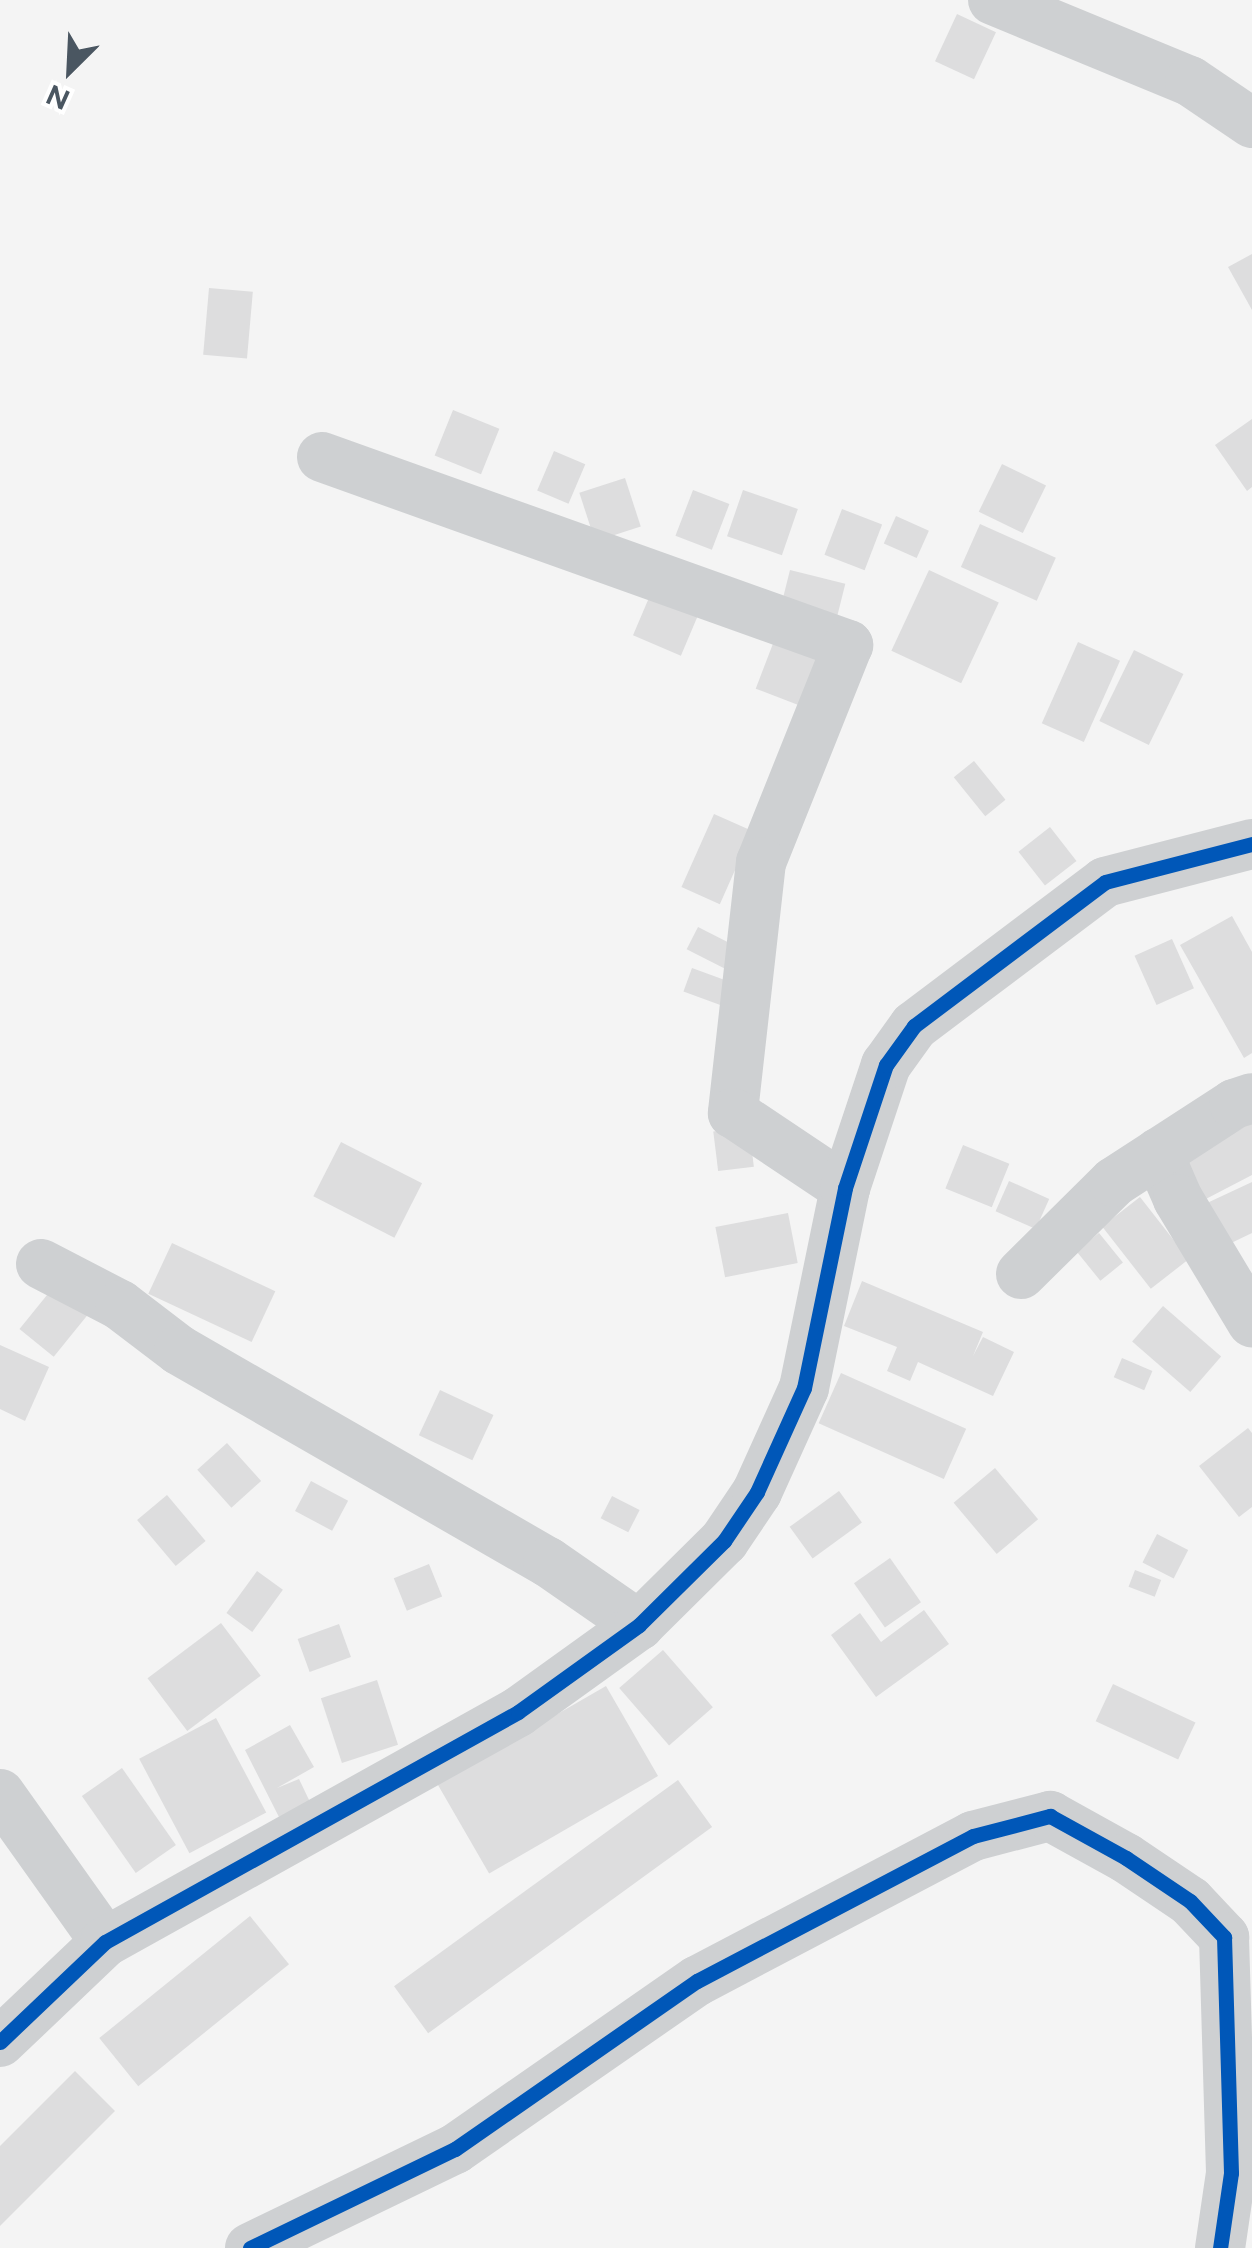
<!DOCTYPE html>
<style>
body{margin:0}
#map{position:relative;width:1252px;height:2248px;overflow:hidden;background:#f4f4f4;font-family:Figtree,sans-serif}
div>[style]{position:absolute}
.building>*{inset:0;background:#ddddde;transform-origin:0 0}
.minor>*{height:50px;margin:-25px;padding:0 25px;transform-origin:25px;border-radius:25px;background:#ced0d2}
.cycleway>*{height:15px;margin:-7.5px;padding:0 7.5px;transform-origin:7.5px;border-radius:7.5px;background:#0057b8}
span{translate:-50% -50%;white-space:nowrap;text-align:center;line-height:1.15;-webkit-text-stroke:10px #fff;paint-order:stroke}
.north{position:absolute;left:20px;top:20px;width:100px;height:100px;-webkit-text-stroke:8px #fff;paint-order:stroke;rotate:204deg;font-size:28px;font-weight:700;line-height:40px;text-align:center;color:#4a5661}
.north::after{content:'';display:block;margin:auto;width:35px;height:45px;background:#4a5661;clip-path:polygon(50% 0,100% 100%,50% 72%,0 100%)}
</style>
<div id="map">
<div class="building">
<div style="left:957px;top:14px;width:43px;height:52px;rotate:25deg"></div>
<div style="clip-path:polygon(1252px 254px,1252px 310px,1228px 267px)"></div>
<div style="left:209px;top:288px;width:44px;height:67px;rotate:5deg"></div>
<div style="left:453px;top:410px;width:50px;height:49px;rotate:22deg"></div>
<div style="clip-path:polygon(1252px 419px,1252px 487px,1247px 491px,1215px 445px)"></div>
<div style="left:554px;top:451px;width:34px;height:43px;rotate:23deg"></div>
<div style="left:1002px;top:464px;width:49px;height:53px;rotate:26deg"></div>
<div style="left:625px;top:478px;width:51px;height:48px;rotate:72deg"></div>
<div style="left:693px;top:490px;width:39px;height:49px;rotate:21deg"></div>
<div style="left:743px;top:490px;width:58px;height:49px;rotate:19deg"></div>
<div style="left:842px;top:509px;width:43px;height:49px;rotate:21deg"></div>
<div style="left:896px;top:516px;width:36px;height:30px;rotate:24deg"></div>
<div style="left:980px;top:524px;width:83px;height:47px;rotate:24deg"></div>
<div style="left:790px;top:570px;width:57px;height:42px;rotate:14deg"></div>
<div style="left:929px;top:570px;width:77px;height:89px;rotate:25deg"></div>
<div style="left:651px;top:593px;width:52px;height:46px;rotate:23deg"></div>
<div style="left:779px;top:628px;width:63px;height:65px;rotate:21deg"></div>
<div style="left:1078px;top:642px;width:46px;height:89px;rotate:24deg"></div>
<div style="left:1134px;top:650px;width:55px;height:79px;rotate:26deg"></div>
<div style="left:974px;top:761px;width:50px;height:26px;rotate:51deg"></div>
<div style="left:714px;top:814px;width:42px;height:80px;rotate:24deg"></div>
<div style="left:1050px;top:827px;width:43px;height:40px;rotate:52deg"></div>
<div style="clip-path:polygon(1232px 916px,1252px 952px,1252px 1053px,1244px 1058px,1180px 945px)"></div>
<div style="left:698px;top:927px;width:47px;height:25px;rotate:27deg"></div>
<div style="left:1172px;top:939px;width:54px;height:41px;rotate:66deg"></div>
<div style="left:692px;top:968px;width:45px;height:25px;rotate:20deg"></div>
<div style="clip-path:polygon(1252px 1123px,1252px 1175px,1202px 1201px,1180px 1160px)"></div>
<div style="left:749px;top:1127px;width:40px;height:36px;rotate:83deg"></div>
<div style="left:341px;top:1142px;width:91px;height:61px;rotate:27deg"></div>
<div style="left:963px;top:1145px;width:50px;height:47px;rotate:22deg"></div>
<div style="left:1009px;top:1181px;width:44px;height:33px;rotate:24deg"></div>
<div style="clip-path:polygon(1252px 1182px,1252px 1233px,1227px 1245px,1207px 1203px)"></div>
<div style="left:1140px;top:1197px;width:79px;height:48px;rotate:52deg"></div>
<div style="left:788px;top:1213px;width:51px;height:74px;rotate:79deg"></div>
<div style="left:1099px;top:1233px;width:38px;height:29px;rotate:51deg"></div>
<div style="left:172px;top:1243px;width:114px;height:56px;rotate:25deg"></div>
<div style="clip-path:polygon(862px 1281px,983px 1332px,973px 1356px,983px 1337px,1014px 1352px,993px 1396px,918px 1362px,910px 1381px,887px 1371px,897px 1347px,844px 1326px)"></div>
<div style="left:56px;top:1284px;width:44px;height:58px;rotate:39deg"></div>
<div style="left:1163px;top:1306px;width:77px;height:47px;rotate:41deg"></div>
<div style="clip-path:polygon(0 1345px,49px 1367px,25px 1421px,0 1409px)"></div>
<div style="left:1122px;top:1358px;width:33px;height:21px;rotate:23deg"></div>
<div style="left:841px;top:1373px;width:137px;height:55px;rotate:24deg"></div>
<div style="left:440px;top:1390px;width:59px;height:50px;rotate:25deg"></div>
<div style="clip-path:polygon(1248px 1428px,1252px 1433px,1252px 1507px,1239px 1517px,1199px 1466px)"></div>
<div style="left:227px;top:1443px;width:51px;height:40px;rotate:48deg"></div>
<div style="left:995px;top:1468px;width:67px;height:54px;rotate:50deg"></div>
<div style="left:311px;top:1481px;width:42px;height:34px;rotate:28deg"></div>
<div style="left:839px;top:1491px;width:39px;height:61px;rotate:54deg"></div>
<div style="left:167px;top:1495px;width:60px;height:39px;rotate:50deg"></div>
<div style="left:612px;top:1496px;width:31px;height:25px;rotate:27deg"></div>
<div style="left:1157px;top:1534px;width:35px;height:32px;rotate:27deg"></div>
<div style="left:890px;top:1558px;width:54px;height:44px;rotate:55deg"></div>
<div style="left:429px;top:1564px;width:35px;height:38px;rotate:68deg"></div>
<div style="left:1135px;top:1570px;width:28px;height:18px;rotate:21deg"></div>
<div style="left:257px;top:1571px;width:32px;height:52px;rotate:36deg"></div>
<div style="clip-path:polygon(924px 1610px,949px 1644px,876px 1697px,831px 1635px,860px 1613px,881px 1642px)"></div>
<div style="left:221px;top:1623px;width:66px;height:92px;rotate:53deg"></div>
<div style="left:339px;top:1624px;width:35px;height:44px;rotate:70deg"></div>
<div style="left:663px;top:1650px;width:76px;height:58px;rotate:49deg"></div>
<div style="left:377px;top:1680px;width:68px;height:59px;rotate:72deg"></div>
<div style="left:1113px;top:1684px;width:91px;height:41px;rotate:25deg"></div>
<div style="left:606px;top:1686px;width:104px;height:195px;rotate:60deg"></div>
<div style="left:216px;top:1718px;width:107px;height:87px;rotate:62deg"></div>
<div style="clip-path:polygon(290px 1725px,314px 1767px,277px 1788px,299px 1779px,310px 1802px,279px 1817px,245px 1750px)"></div>
<div style="left:122px;top:1768px;width:94px;height:49px;rotate:55deg"></div>
<div style="left:678px;top:1780px;width:58px;height:351px;rotate:54deg"></div>
<div style="left:250px;top:1916px;width:62px;height:194px;rotate:51deg"></div>
<div style="clip-path:polygon(75px 2071px,115px 2111px,0 2226px,0 2146px)"></div>
</div>
<div class="minor">
<div style="left:993px;top:0;width:213px;rotate:22.4deg"></div>
<div style="left:1190px;top:81px;width:75px;rotate:34.1deg"></div>
<div style="left:322px;top:457px;width:559px;rotate:19.67deg"></div>
<div style="left:848px;top:645px;width:234px;rotate:111.8deg"></div>
<div style="left:761px;top:862px;width:253px;rotate:96.4deg"></div>
<div style="left:733px;top:1113px;width:135px;rotate:33.8deg"></div>
<div style="left:1158px;top:1153px;width:50px;rotate:66.5deg"></div>
<div style="left:1178px;top:1199px;width:144px;rotate:59deg"></div>
<div style="left:41px;top:1264px;width:89px;rotate:27.4deg"></div>
<div style="left:120px;top:1305px;width:74px;rotate:37.3deg"></div>
<div style="left:179px;top:1350px;width:426px;rotate:29.9deg"></div>
<div style="left:548px;top:1562px;width:111px;rotate:34.7deg"></div>
<div style="left:1021px;top:1274px;width:131px;rotate:-44.7deg"></div>
<div style="left:1114px;top:1182px;width:143px;rotate:-33deg"></div>
<div style="left:1234px;top:1104px;width:19px;rotate:-18deg"></div>
<div style="left:0;top:1794px;width:181px;rotate:54.6deg"></div>
<div style="left:0;top:2042px;width:145px;rotate:-43.6deg"></div>
<div style="left:105px;top:1942px;width:473px;rotate:-29.1deg"></div>
<div style="left:518px;top:1712px;width:149px;rotate:-35.7deg"></div>
<div style="left:639px;top:1625px;width:120px;rotate:-44.7deg"></div>
<div style="left:724px;top:1541px;width:59px;rotate:-56deg"></div>
<div style="left:757px;top:1492px;width:114px;rotate:-65.7deg"></div>
<div style="left:804px;top:1388px;width:204px;rotate:-78.4deg"></div>
<div style="left:845px;top:1188px;width:130px;rotate:-71.6deg"></div>
<div style="left:886px;top:1065px;width:48px;rotate:-54.3deg"></div>
<div style="left:914px;top:1026px;width:239px;rotate:-37deg"></div>
<div style="left:1105px;top:882px;width:152px;rotate:-14.5deg"></div>
<div style="left:250px;top:2248px;width:228px;rotate:-25.8deg"></div>
<div style="left:455px;top:2149px;width:295px;rotate:-34.8deg"></div>
<div style="left:697px;top:1981px;width:312px;rotate:-27.7deg"></div>
<div style="left:973px;top:1836px;width:80px;rotate:-14.6deg"></div>
<div style="left:1050px;top:1816px;width:87px;rotate:28.9deg"></div>
<div style="left:1126px;top:1858px;width:77px;rotate:33.9deg"></div>
<div style="left:1190px;top:1901px;width:50px;rotate:46.6deg"></div>
<div style="left:1224px;top:1937px;width:236px;rotate:88.3deg"></div>
<div style="left:1231px;top:2173px;width:76px;rotate:98.3deg"></div>
</div>
<div class="cycleway">
<div style="left:0;top:2042px;width:145px;rotate:-43.6deg"></div>
<div style="left:105px;top:1942px;width:473px;rotate:-29.1deg"></div>
<div style="left:518px;top:1712px;width:149px;rotate:-35.7deg"></div>
<div style="left:639px;top:1625px;width:120px;rotate:-44.7deg"></div>
<div style="left:724px;top:1541px;width:59px;rotate:-56deg"></div>
<div style="left:757px;top:1492px;width:114px;rotate:-65.7deg"></div>
<div style="left:804px;top:1388px;width:204px;rotate:-78.4deg"></div>
<div style="left:845px;top:1188px;width:130px;rotate:-71.6deg"></div>
<div style="left:886px;top:1065px;width:48px;rotate:-54.3deg"></div>
<div style="left:914px;top:1026px;width:239px;rotate:-37deg"></div>
<div style="left:1105px;top:882px;width:152px;rotate:-14.5deg"></div>
<div style="left:250px;top:2248px;width:228px;rotate:-25.8deg"></div>
<div style="left:455px;top:2149px;width:295px;rotate:-34.8deg"></div>
<div style="left:697px;top:1981px;width:312px;rotate:-27.7deg"></div>
<div style="left:973px;top:1836px;width:80px;rotate:-14.6deg"></div>
<div style="left:1050px;top:1816px;width:87px;rotate:28.9deg"></div>
<div style="left:1126px;top:1858px;width:77px;rotate:33.9deg"></div>
<div style="left:1190px;top:1901px;width:50px;rotate:46.6deg"></div>
<div style="left:1224px;top:1937px;width:236px;rotate:88.3deg"></div>
<div style="left:1231px;top:2173px;width:76px;rotate:98.3deg"></div>
</div>
<div class="north">N</div>
</div>
